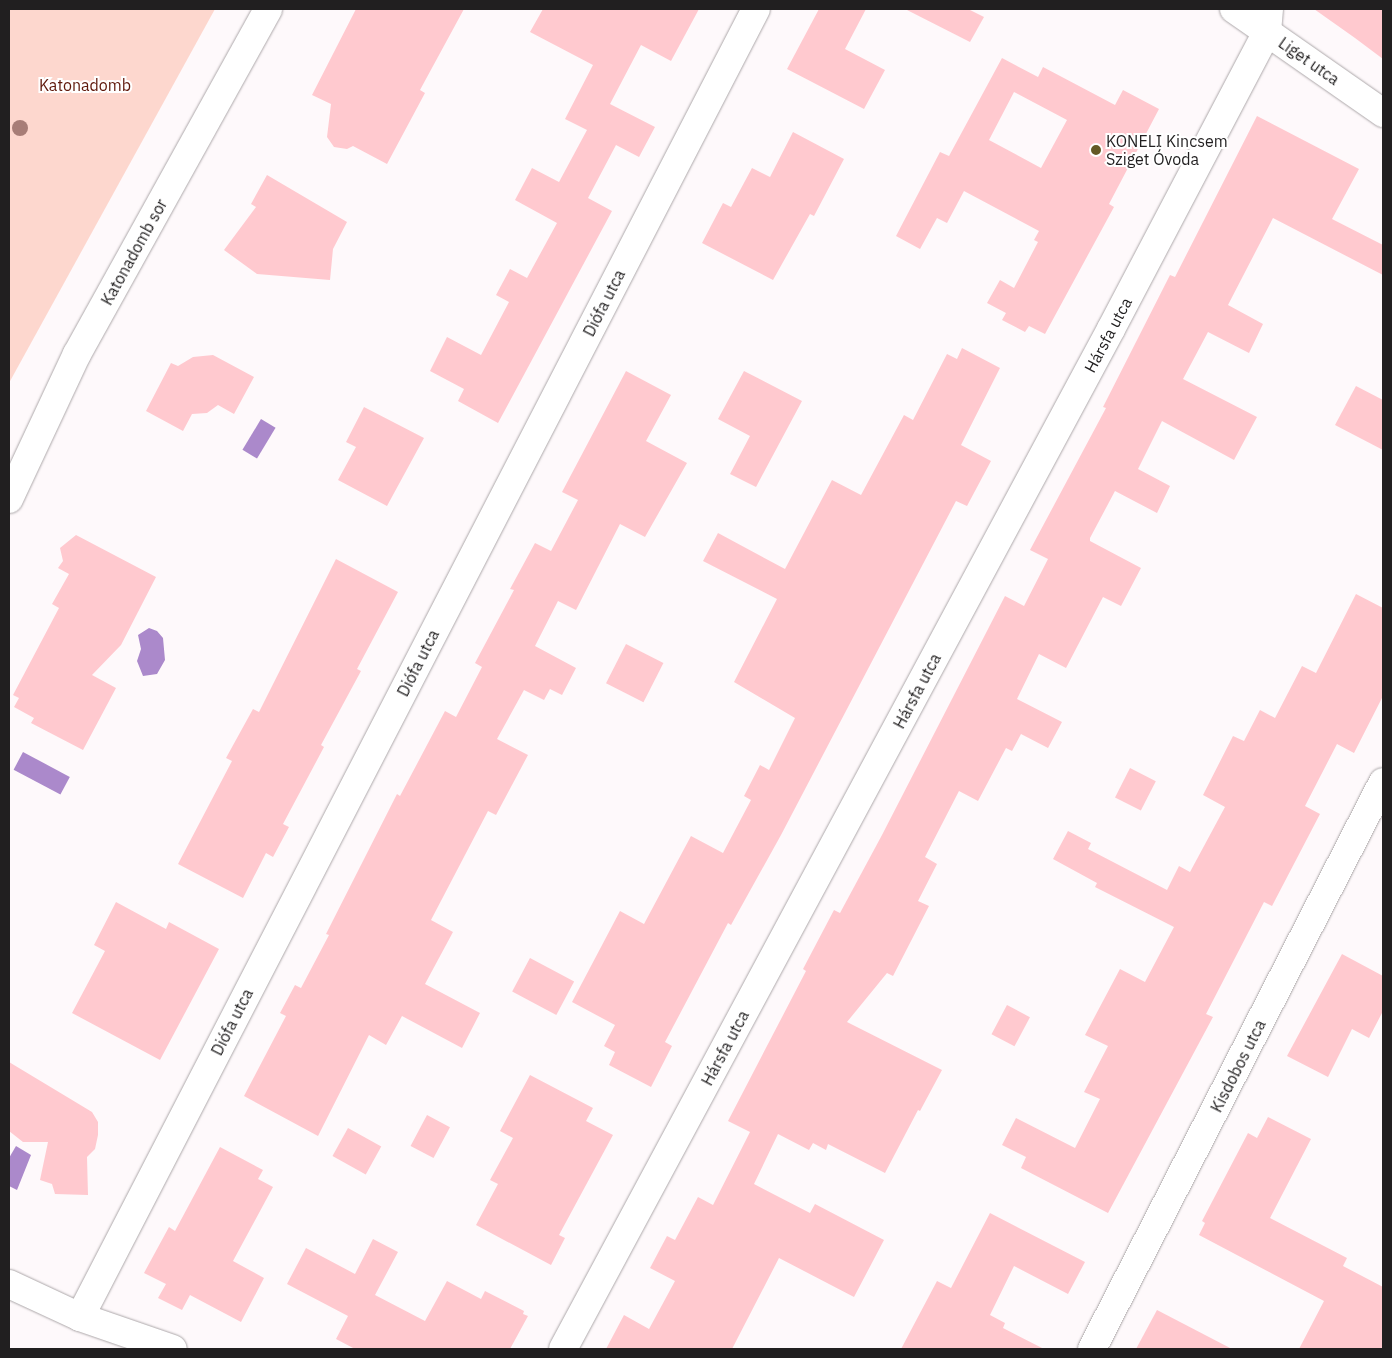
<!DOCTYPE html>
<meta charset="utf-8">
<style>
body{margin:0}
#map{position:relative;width:1392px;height:1358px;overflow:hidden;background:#fef9fb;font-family:"IBM Plex Sans",sans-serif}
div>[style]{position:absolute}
.green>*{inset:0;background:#fdd7ce}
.water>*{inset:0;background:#ab89cb;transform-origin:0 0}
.building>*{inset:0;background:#ffc9cf;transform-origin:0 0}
.roads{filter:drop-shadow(0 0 1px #ada8aa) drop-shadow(0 0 1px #ada8aa)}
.street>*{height:28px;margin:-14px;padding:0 14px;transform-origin:14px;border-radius:14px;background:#fff}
.trees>*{width:16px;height:16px;margin:-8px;border-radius:50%;background:#a77d77}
.dots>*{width:14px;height:14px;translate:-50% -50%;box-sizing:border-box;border:2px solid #fff;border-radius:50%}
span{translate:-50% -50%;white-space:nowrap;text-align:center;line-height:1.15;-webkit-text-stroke:4px #fff;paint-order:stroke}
.street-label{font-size:16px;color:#211f20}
.park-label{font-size:16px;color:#5f180b}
.poi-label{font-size:16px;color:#211f20}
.left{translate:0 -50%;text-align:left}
.frame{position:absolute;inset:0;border:10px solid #211f20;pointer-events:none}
</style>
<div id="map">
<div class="green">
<div style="clip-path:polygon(9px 9px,215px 9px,9px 383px)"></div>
</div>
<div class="water">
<div style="left:261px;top:419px;width:17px;height:36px;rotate:31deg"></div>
<div style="clip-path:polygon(149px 628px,157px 631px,163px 638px,165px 660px,157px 674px,143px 676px,137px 661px,141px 649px,138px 635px)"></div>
<div style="left:23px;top:752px;width:53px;height:20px;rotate:28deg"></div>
<div style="clip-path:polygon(16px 1146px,31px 1155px,17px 1190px,9px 1186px,9px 1158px)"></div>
</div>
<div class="building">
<div style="clip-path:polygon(356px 9px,464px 9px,420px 90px,425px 93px,387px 164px,353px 146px,347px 149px,334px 147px,327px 137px,331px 104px,312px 95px)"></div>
<div style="clip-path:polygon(543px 9px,699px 9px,671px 61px,641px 45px,610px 104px,655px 127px,639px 157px,616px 145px,588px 198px,612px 211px,498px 423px,458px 401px,464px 389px,430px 371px,447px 337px,481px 355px,509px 302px,496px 295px,510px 269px,527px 278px,557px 223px,515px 200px,532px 168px,559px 182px,587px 130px,565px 119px,593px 65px,530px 32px)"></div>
<div style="clip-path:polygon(819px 9px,866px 9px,845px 49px,885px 70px,864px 109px,787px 69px)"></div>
<div style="clip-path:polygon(905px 9px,968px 9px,984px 17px,970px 42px)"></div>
<div style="clip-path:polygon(1314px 9px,1383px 9px,1383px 59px,1355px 38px)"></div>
<div style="clip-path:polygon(evenodd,1002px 58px,1038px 77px,1043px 67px,1115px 105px,1123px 90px,1159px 109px,1109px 204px,1114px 207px,1045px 334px,1029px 326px,1025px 332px,1002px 320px,1006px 313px,987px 303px,1000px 280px,1014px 288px,1038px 242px,1034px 240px,1039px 231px,964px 191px,947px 223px,937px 218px,920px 249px,896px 236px,940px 152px,949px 156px,1002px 58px,1014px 92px,1067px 120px,1041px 168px,989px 140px,1014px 92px)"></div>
<div style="clip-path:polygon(1257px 116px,1359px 169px,1332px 219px,1383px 245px,1383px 275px,1273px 218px,1228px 305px,1263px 324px,1249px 353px,1208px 332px,1183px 379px,1257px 417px,1234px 460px,1162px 421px,1138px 469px,1170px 486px,1157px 513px,1115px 491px,1090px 538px,1090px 541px,1141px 568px,1121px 606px,1103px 597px,1066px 668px,1039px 654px,1017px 699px,1062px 722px,1048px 748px,1021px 734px,1012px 751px,1006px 748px,978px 801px,959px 791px,925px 857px,937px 864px,918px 901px,929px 906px,893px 976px,887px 973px,847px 1022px,942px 1070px,920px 1111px,918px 1110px,885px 1173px,828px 1144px,826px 1150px,813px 1143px,809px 1150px,778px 1134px,754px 1184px,810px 1213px,815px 1204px,884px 1240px,854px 1297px,779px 1258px,732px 1349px,606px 1349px,624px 1315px,649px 1329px,675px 1281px,650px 1268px,667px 1236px,675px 1240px,698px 1197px,713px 1205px,750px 1132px,728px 1121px,806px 971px,803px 969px,834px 910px,840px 913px,882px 835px,1005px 596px,1024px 606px,1048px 559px,1030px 550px,1106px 408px,1103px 407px,1170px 275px,1175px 277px)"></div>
<div style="clip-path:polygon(793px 132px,844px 159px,814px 216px,810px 214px,773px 280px,702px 243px,723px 203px,731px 207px,752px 168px,770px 177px)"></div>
<div style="clip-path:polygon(267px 175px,347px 222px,333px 249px,330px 280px,257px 274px,224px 250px,256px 207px,251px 204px)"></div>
<div style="clip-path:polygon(962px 348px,1000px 368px,961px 445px,991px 461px,967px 506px,956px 501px,781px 835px,731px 925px,728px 923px,665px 1042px,672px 1046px,651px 1087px,609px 1065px,615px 1052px,604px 1046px,615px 1025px,572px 1002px,620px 911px,644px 924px,691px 836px,723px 853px,751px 800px,744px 796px,760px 765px,769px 770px,795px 718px,734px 682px,777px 599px,703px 561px,718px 533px,785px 569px,832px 480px,861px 495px,904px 415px,913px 420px,947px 354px,957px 359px)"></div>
<div style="clip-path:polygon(213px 355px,254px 377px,234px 414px,218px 405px,207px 413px,192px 414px,183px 431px,146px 411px,171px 363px,178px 366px,193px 357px)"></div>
<div style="clip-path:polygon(626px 371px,671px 395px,646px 441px,687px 463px,645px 537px,620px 524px,576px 610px,558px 601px,535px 646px,576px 668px,562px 695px,550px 689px,544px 700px,524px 690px,497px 739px,528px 755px,496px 815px,488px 811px,431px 920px,453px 932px,425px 984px,480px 1013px,462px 1048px,402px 1016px,386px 1045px,369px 1035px,318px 1136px,244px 1096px,286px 1016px,280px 1013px,295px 985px,301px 988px,329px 935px,326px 934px,397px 794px,400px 796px,445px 711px,456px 717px,482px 667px,475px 663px,514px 590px,510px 589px,535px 543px,551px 551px,578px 500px,562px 492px)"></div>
<div style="clip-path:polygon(744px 371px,802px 401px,756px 487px,730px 474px,750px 436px,718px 419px)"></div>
<div style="clip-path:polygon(1356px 386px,1383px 400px,1383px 450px,1335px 425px)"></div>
<div style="clip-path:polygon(364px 407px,424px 438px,387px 506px,338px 480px,356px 447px,346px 442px)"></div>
<div style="clip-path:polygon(76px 535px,156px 577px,121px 645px,92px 675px,116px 688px,83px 750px,31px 723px,34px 718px,14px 707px,19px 698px,13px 695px,59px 608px,52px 604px,69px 574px,58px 568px,63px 561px,60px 548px)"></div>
<div style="clip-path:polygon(336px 559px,398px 592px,357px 669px,361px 671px,321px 745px,324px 747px,283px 824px,289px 827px,273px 857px,266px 853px,243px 898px,178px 864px,232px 761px,226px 758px,253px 709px,259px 712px)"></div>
<div style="clip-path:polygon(1356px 594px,1383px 608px,1383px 696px,1354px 753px,1337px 744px,1305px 806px,1320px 814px,1272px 906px,1264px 902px,1206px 1014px,1213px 1017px,1108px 1213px,1021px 1168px,1026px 1157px,1002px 1145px,1016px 1118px,1075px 1148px,1100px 1099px,1084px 1092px,1108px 1046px,1085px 1035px,1120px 969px,1145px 982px,1174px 927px,1095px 887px,1097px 883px,1053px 859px,1068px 831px,1091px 843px,1088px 849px,1167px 890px,1179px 866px,1190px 872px,1225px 807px,1203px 795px,1233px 736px,1244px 741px,1260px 710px,1275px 718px,1302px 666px,1316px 673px)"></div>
<div style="left:626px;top:644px;width:42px;height:44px;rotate:27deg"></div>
<div style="left:1130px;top:768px;width:29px;height:33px;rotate:27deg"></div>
<div style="clip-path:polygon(116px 902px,166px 929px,169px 922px,219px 949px,160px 1060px,72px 1013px,105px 951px,94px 945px)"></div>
<div style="clip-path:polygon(1342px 954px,1383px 976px,1383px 1011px,1369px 1038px,1352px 1029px,1328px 1077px,1287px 1056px)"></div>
<div style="left:530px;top:958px;width:50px;height:38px;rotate:28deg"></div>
<div style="left:1007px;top:1005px;width:26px;height:33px;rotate:28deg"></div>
<div style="clip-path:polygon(9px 1062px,92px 1112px,98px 1122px,98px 1135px,95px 1149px,87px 1157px,88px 1195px,55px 1194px,52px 1184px,40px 1180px,48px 1142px,23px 1142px,9px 1131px)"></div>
<div style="clip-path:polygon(530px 1075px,593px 1108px,586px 1121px,613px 1135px,559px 1235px,565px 1238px,551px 1265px,476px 1225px,498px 1184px,490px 1180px,513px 1138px,500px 1131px)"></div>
<div style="left:427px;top:1115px;width:26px;height:35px;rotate:28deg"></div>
<div style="clip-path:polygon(1268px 1117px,1311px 1139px,1270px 1218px,1347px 1258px,1343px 1266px,1383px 1287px,1383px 1349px,1299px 1349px,1324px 1301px,1199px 1235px,1205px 1223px,1202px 1221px,1248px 1133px,1257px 1138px)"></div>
<div style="left:348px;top:1128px;width:38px;height:32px;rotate:29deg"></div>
<div style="clip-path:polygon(220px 1147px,263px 1170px,258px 1179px,273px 1187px,233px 1261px,264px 1278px,241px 1322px,190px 1295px,182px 1310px,158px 1298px,166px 1284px,144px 1273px,169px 1227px,175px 1231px)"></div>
<div style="clip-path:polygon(990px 1213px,1085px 1262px,1068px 1294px,1014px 1266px,990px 1315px,1005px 1323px,1003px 1328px,1044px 1349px,901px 1349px,937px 1281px,951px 1288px)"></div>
<div style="clip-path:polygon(373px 1239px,398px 1252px,375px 1295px,425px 1321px,447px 1281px,481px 1299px,485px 1291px,524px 1311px,523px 1314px,528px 1316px,510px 1349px,355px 1349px,336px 1339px,348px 1316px,287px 1284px,306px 1248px,355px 1274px)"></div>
<div style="clip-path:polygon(1157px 1310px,1232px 1349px,1136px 1349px)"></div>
</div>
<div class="roads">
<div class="street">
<div style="left:1234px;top:9px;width:182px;rotate:34.9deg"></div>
<div style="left:9px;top:499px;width:160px;rotate:-64.9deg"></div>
<div style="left:77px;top:354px;width:394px;rotate:-61deg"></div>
<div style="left:9px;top:1284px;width:78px;rotate:24.9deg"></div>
<div style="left:80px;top:1317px;width:98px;rotate:19deg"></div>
<div style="left:80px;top:1317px;width:1472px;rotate:-62.67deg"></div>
<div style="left:563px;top:1349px;width:1158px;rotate:-61.75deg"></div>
<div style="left:1111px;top:329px;width:335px;rotate:-62.3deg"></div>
<div style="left:1267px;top:32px;width:23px;rotate:-85deg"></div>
<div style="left:1092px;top:1349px;width:637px;rotate:-62.83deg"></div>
</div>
</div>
<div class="trees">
<div style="left:20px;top:128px"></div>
</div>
<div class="dots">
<div style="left:1096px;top:150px;background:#645825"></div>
</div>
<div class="street-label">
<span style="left:1309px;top:61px;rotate:35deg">Liget utca</span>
<span style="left:134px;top:252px;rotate:-61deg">Katonadomb sor</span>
<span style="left:604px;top:303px;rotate:-63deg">Diófa utca</span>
<span style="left:1108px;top:335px;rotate:-62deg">Hársfa utca</span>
<span style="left:418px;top:663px;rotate:-63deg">Diófa utca</span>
<span style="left:917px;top:691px;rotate:-62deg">Hársfa utca</span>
<span style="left:232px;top:1022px;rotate:-63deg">Diófa utca</span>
<span style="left:725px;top:1048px;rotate:-62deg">Hársfa utca</span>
<span style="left:1238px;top:1066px;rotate:-63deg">Kisdobos utca</span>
</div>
<div class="park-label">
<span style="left:85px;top:85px">Katonadomb</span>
</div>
<div class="poi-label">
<span class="left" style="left:1106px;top:150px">KONELI Kincsem<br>Sziget Óvoda</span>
</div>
<div class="frame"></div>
</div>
